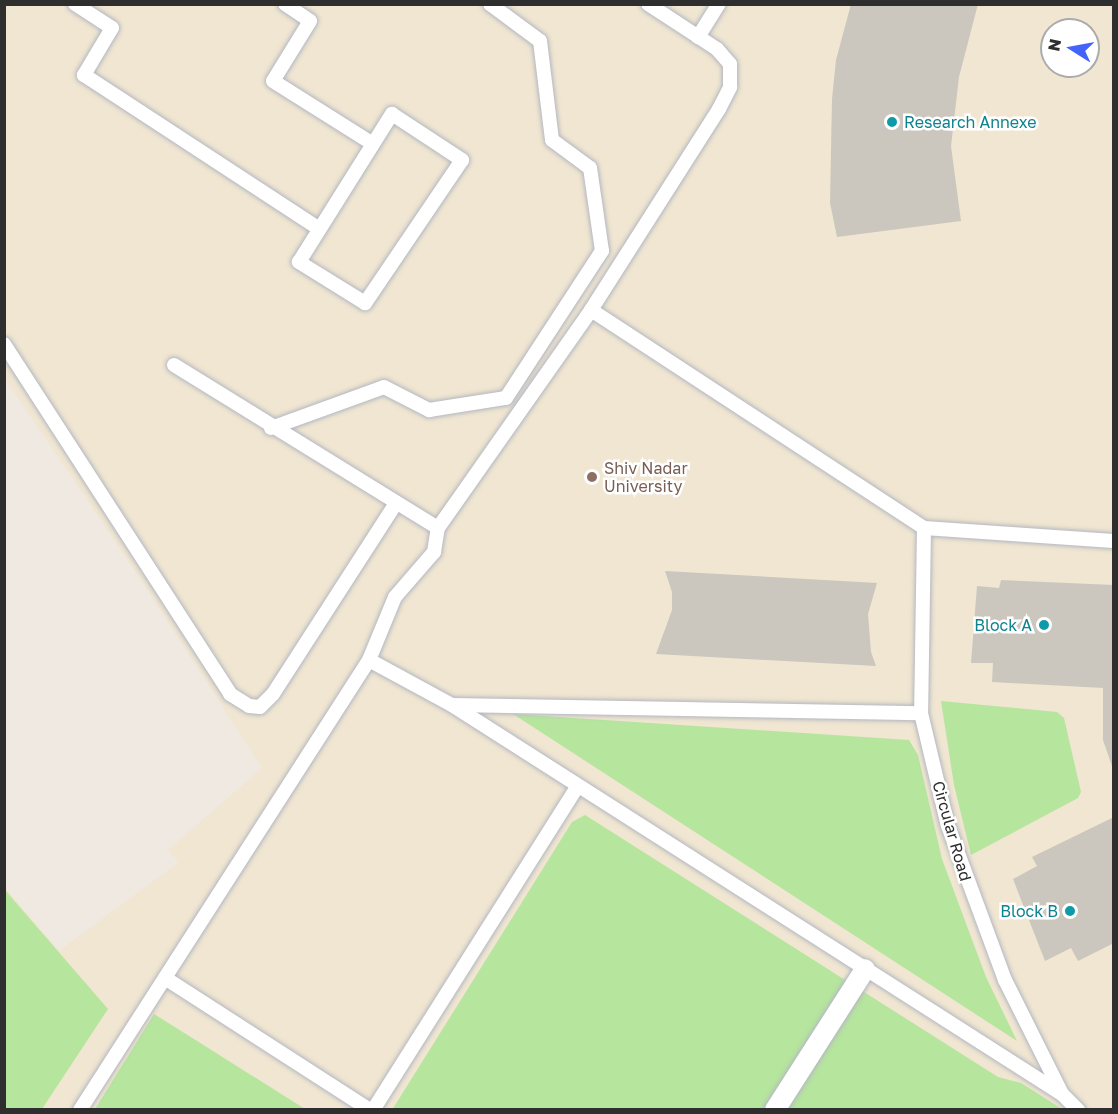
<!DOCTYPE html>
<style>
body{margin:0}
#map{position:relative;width:1118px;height:1114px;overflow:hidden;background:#efe9e1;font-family:"Golos Text",sans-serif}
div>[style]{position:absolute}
.education>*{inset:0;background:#f0e6d1}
.green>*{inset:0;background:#b6e59e}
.building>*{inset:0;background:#cbc7bf}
.roads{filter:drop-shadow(0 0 2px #b4b7c1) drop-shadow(0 0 2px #b4b7c1)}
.service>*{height:14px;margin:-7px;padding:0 7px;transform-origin:7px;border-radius:7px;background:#fff}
.pedestrian>*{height:20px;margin:-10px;padding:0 10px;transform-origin:10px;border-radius:10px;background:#fff}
.dots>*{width:16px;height:16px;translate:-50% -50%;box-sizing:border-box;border:3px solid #fff;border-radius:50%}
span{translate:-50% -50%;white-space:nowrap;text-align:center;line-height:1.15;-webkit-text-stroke:5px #fff;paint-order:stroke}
.culture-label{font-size:16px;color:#0d838f}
.left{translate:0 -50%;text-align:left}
.right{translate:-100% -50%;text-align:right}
.education-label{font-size:16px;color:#785e54}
.street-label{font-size:16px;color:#2e2e2e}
.frame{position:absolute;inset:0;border:6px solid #2e2e2e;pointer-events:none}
.north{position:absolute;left:1040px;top:18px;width:60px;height:60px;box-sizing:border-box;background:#fff;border:2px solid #ababab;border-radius:50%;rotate:281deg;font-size:16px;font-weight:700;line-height:24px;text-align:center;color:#2e2e2e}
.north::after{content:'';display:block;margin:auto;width:21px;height:27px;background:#4264fb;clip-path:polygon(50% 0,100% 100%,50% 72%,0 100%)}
</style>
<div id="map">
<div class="education">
<div style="clip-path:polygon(evenodd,5px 5px,1113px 5px,1113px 1109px,5px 1109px,4px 886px,59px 951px,179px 862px,168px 850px,262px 768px,138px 575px,5px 379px,5px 5px,1052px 30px,1088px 30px,1088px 66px,1052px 66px,1052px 30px)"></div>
</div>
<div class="green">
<div style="clip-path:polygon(941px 701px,1057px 712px,1064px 718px,1081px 792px,1078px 798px,971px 855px,954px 785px)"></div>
<div style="clip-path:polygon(513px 714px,909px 740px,918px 755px,942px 859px,986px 977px,1017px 1041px)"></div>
<div style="clip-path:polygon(585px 815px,998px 1077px,1021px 1083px,1062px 1109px,392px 1110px,572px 822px)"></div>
<div style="clip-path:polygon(5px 890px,108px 1009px,42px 1109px,5px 1109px)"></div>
<div style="clip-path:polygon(154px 1014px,205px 1046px,305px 1109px,95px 1109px)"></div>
</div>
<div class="building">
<div style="clip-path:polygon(851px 4px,978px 4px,959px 77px,951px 146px,961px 221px,837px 237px,830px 203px,832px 99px,836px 60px)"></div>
<div style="clip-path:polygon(665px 571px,877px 583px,868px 614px,871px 652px,876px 666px,656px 654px,672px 610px,672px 592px)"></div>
<div style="clip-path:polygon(1001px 580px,1114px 585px,1114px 772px,1103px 740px,1103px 688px,992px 682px,993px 663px,971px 663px,977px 586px,999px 588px)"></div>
<div style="clip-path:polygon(1114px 817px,1114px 943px,1078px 961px,1071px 948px,1045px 961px,1013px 879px,1037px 866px,1032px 857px)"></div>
</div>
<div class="roads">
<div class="service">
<div style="left:75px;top:4px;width:44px;rotate:33deg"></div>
<div style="left:112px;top:28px;width:55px;rotate:120.8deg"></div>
<div style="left:84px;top:75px;width:281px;rotate:33.2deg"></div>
<div style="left:285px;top:4px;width:30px;rotate:34deg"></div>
<div style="left:310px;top:21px;width:70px;rotate:121.7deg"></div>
<div style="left:273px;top:81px;width:118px;rotate:32.2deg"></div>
<div style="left:698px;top:37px;width:39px;rotate:-58deg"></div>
<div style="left:392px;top:114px;width:84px;rotate:33.3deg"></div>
<div style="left:462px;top:160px;width:173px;rotate:124.1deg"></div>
<div style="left:365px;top:303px;width:78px;rotate:-148.2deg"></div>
<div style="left:299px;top:262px;width:175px;rotate:-57.9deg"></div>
<div style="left:591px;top:310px;width:398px;rotate:33.2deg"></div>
<div style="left:924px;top:528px;width:190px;rotate:3.9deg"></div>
<div style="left:4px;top:344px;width:417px;rotate:57.1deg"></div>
<div style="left:230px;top:694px;width:22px;rotate:32deg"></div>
<div style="left:249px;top:706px;width:11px;rotate:5deg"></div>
<div style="left:260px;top:707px;width:18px;rotate:-45deg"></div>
<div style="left:273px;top:694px;width:225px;rotate:-57.2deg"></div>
<div style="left:174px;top:365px;width:310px;rotate:31.7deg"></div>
<div style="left:271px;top:428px;width:120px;rotate:-19.9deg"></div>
<div style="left:384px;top:387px;width:51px;rotate:27.1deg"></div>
<div style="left:429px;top:410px;width:78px;rotate:-8.9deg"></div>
<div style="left:506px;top:398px;width:176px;rotate:-56.9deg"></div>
<div style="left:602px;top:251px;width:84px;rotate:-98.2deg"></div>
<div style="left:590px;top:168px;width:47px;rotate:-143.6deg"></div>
<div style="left:552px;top:140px;width:100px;rotate:-96.9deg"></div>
<div style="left:540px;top:41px;width:62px;rotate:-143.5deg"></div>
<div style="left:924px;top:528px;width:185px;rotate:90.9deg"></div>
<div style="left:921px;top:713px;width:116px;rotate:76.6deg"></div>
<div style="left:948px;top:826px;width:164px;rotate:69.7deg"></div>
<div style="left:1005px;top:980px;width:127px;rotate:63.4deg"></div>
<div style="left:1062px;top:1094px;width:23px;rotate:45deg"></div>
<div style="left:369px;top:660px;width:94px;rotate:28.5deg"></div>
<div style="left:452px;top:705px;width:723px;rotate:32.53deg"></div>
<div style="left:452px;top:705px;width:469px;rotate:1deg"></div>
<div style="left:165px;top:978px;width:244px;rotate:32.8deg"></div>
<div style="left:80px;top:1110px;width:535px;rotate:-57.29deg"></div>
<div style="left:369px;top:660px;width:68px;rotate:-67.6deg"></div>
<div style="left:395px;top:597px;width:60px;rotate:-49.1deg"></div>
<div style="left:434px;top:552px;width:24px;rotate:-81deg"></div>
<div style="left:438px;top:528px;width:266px;rotate:-54.9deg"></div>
<div style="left:591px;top:310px;width:238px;rotate:-57.5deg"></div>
<div style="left:719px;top:109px;width:25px;rotate:-63deg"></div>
<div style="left:730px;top:87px;width:23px;rotate:-90deg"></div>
<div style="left:730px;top:64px;width:20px;rotate:-131deg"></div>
<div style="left:717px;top:49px;width:82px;rotate:-146.9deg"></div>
<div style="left:373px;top:1110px;width:383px;rotate:-57.7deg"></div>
</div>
<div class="pedestrian">
<div style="left:775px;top:1110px;width:167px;rotate:-57.4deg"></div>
</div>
</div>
<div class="dots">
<div style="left:892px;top:122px;background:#0f9aa8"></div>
<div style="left:592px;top:477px;background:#8d6e63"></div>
<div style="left:1044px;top:625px;background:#0f9aa8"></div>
<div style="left:1070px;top:911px;background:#0f9aa8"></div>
</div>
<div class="culture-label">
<span class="left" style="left:904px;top:122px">Research Annexe</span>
<span class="right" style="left:1032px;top:625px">Block A</span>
<span class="right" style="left:1058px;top:911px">Block B</span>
</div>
<div class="education-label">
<span class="left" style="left:604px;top:477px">Shiv Nadar<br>University</span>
</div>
<div class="street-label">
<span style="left:952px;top:831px;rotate:74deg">Circular Road</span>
</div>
<div class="frame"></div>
<div class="north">N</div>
</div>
